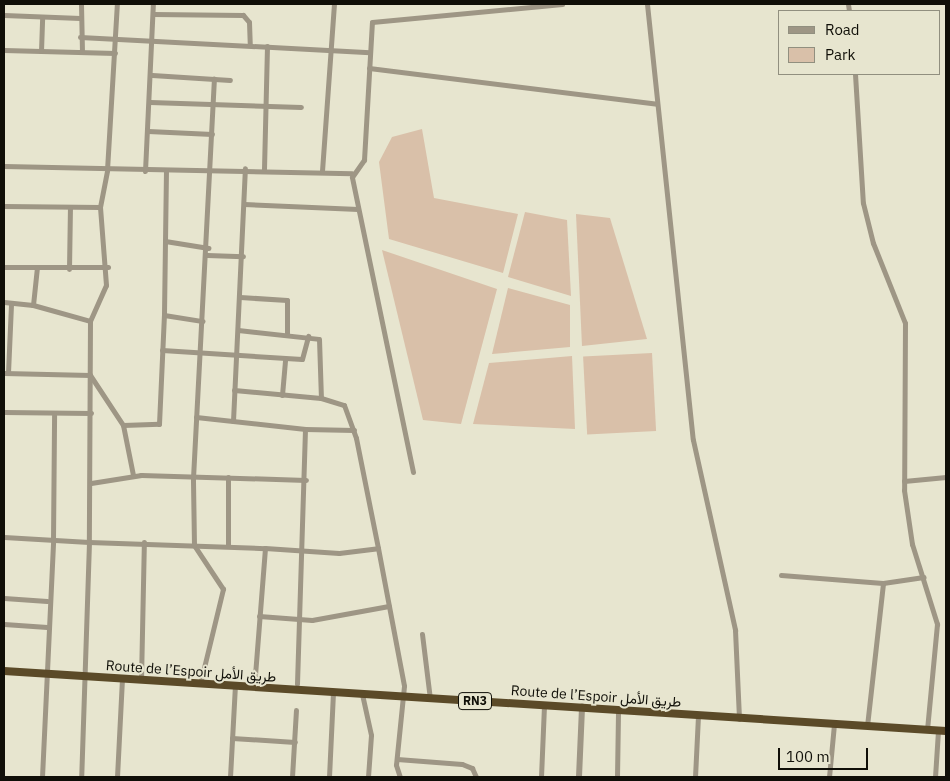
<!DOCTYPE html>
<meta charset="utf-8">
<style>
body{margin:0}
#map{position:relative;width:950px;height:781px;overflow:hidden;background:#e7e5cf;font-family:"IBM Plex Sans",Vazirmatn,sans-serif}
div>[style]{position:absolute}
.green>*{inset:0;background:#d9c0a9;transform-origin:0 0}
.minor>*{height:5px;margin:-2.5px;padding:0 2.5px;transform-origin:2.5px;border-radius:2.5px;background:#9e9685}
.tertiary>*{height:5.5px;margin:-2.75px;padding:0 2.75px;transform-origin:2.75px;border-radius:2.75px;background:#9e9685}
.trunk>*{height:8px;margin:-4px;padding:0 4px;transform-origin:4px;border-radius:4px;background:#5b4a28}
span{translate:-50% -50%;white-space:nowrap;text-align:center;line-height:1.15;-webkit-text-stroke:4px #e7e5cf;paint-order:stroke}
.shield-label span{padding:1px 4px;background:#e7e5cf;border:1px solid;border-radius:4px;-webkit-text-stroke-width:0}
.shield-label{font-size:12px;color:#100f08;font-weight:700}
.street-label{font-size:14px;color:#100f08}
.frame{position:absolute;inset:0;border:5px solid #100f08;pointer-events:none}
.legend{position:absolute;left:778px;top:10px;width:162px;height:65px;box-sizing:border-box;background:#e7e5cf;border:1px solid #918f7f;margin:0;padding:6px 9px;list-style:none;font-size:15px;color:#100f08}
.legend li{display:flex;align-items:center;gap:10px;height:25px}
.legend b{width:25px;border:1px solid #918f7f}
.scale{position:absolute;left:778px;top:748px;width:90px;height:22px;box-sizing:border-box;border:2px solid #100f08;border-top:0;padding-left:6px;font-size:15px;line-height:18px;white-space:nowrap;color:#100f08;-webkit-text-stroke:4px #e7e5cf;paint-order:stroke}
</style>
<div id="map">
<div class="green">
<div style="clip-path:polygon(422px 129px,434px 198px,518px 214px,503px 273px,389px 239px,379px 162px,392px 137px)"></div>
<div style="clip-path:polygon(525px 212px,567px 220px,571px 296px,508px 277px)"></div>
<div style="clip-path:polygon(576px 214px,610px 218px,647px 339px,582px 346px)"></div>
<div style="clip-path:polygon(382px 250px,497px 289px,461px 424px,423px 420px)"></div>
<div style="clip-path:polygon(508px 288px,570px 305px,570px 347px,492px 354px)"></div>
<div style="left:652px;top:353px;width:78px;height:69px;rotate:87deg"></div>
<div style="clip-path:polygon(572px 356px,575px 429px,473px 424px,489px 363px)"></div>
</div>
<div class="minor">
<div style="left:81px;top:4px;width:48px;rotate:88.8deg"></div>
<div style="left:647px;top:4px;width:438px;rotate:84deg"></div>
<div style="left:693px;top:440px;width:195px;rotate:77.5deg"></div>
<div style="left:735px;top:630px;width:89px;rotate:87.4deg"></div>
<div style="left:848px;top:4px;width:7px;rotate:82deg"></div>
<div style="left:153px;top:14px;width:90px;rotate:0.6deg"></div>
<div style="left:243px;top:15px;width:9px;rotate:49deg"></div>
<div style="left:249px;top:22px;width:23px;rotate:88deg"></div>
<div style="left:4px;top:15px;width:76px;rotate:2.3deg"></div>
<div style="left:80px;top:37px;width:290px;rotate:3deg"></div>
<div style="left:4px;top:50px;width:111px;rotate:1.5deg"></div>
<div style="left:41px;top:51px;width:34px;rotate:-88deg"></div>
<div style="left:369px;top:68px;width:290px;rotate:7.1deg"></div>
<div style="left:855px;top:74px;width:129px;rotate:86.5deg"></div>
<div style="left:863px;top:203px;width:41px;rotate:76deg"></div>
<div style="left:873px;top:243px;width:86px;rotate:68.2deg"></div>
<div style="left:905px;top:323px;width:167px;rotate:90.3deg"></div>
<div style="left:904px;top:490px;width:55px;rotate:81.6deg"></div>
<div style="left:912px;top:544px;width:84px;rotate:72.6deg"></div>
<div style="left:937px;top:624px;width:105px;rotate:95.4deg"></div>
<div style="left:152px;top:75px;width:78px;rotate:3.7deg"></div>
<div style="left:150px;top:102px;width:151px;rotate:1.9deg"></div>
<div style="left:148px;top:131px;width:64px;rotate:2.7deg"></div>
<div style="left:4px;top:166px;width:348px;rotate:1.2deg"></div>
<div style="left:264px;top:169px;width:123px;rotate:-88.6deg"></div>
<div style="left:166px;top:170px;width:145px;rotate:90.8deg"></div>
<div style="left:164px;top:315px;width:39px;rotate:9deg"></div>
<div style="left:145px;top:171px;width:167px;rotate:-87.3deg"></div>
<div style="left:322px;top:171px;width:167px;rotate:-85.9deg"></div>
<div style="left:244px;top:204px;width:114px;rotate:2.5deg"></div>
<div style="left:4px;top:206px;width:96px;rotate:0.6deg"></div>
<div style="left:165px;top:241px;width:44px;rotate:9.2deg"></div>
<div style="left:207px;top:255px;width:36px;rotate:2deg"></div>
<div style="left:4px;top:267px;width:104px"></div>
<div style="left:69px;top:269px;width:62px;rotate:-89.1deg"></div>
<div style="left:240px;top:297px;width:47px;rotate:3.7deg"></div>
<div style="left:287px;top:300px;width:33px;rotate:90deg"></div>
<div style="left:4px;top:302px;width:29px;rotate:6deg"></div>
<div style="left:33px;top:305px;width:59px;rotate:15.7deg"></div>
<div style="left:90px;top:321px;width:39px;rotate:-66deg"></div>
<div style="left:106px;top:285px;width:78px;rotate:-94.4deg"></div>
<div style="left:100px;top:207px;width:38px;rotate:-79deg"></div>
<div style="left:107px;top:170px;width:166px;rotate:-86.6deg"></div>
<div style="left:33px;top:305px;width:37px;rotate:-84deg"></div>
<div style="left:90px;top:321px;width:221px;rotate:90.3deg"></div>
<div style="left:89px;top:542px;width:176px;rotate:2deg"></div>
<div style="left:265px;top:548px;width:139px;rotate:94.5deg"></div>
<div style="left:238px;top:330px;width:81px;rotate:6.3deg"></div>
<div style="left:319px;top:339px;width:59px;rotate:88.1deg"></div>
<div style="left:162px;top:350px;width:140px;rotate:3.7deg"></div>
<div style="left:302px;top:359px;width:24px;rotate:-75deg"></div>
<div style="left:4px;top:373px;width:86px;rotate:1.3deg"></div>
<div style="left:90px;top:375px;width:60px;rotate:56.6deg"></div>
<div style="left:123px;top:425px;width:51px;rotate:78.7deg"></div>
<div style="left:8px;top:373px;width:70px;rotate:-87.5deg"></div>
<div style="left:234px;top:390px;width:87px;rotate:5.3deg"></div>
<div style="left:321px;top:398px;width:24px;rotate:17deg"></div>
<div style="left:344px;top:405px;width:35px;rotate:70deg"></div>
<div style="left:356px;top:438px;width:112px;rotate:78.7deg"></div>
<div style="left:282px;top:395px;width:36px;rotate:-85deg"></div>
<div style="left:4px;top:412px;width:87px;rotate:0.7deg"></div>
<div style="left:196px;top:417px;width:110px;rotate:6.3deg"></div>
<div style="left:305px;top:429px;width:255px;rotate:91.8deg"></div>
<div style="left:233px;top:421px;width:253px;rotate:-87.3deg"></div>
<div style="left:123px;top:425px;width:36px;rotate:-2deg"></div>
<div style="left:159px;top:424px;width:109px;rotate:-87.4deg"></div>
<div style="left:305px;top:429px;width:49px;rotate:1.2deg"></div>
<div style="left:413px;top:472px;width:301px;rotate:-101.7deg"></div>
<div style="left:352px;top:177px;width:21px;rotate:-55deg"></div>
<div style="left:364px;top:160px;width:138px;rotate:-86.7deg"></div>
<div style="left:372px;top:22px;width:191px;rotate:-5.4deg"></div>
<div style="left:904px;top:481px;width:42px;rotate:-5.4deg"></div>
<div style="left:91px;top:483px;width:51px;rotate:-9.1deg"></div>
<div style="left:141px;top:475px;width:165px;rotate:1.7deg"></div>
<div style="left:4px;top:537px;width:85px;rotate:3.4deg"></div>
<div style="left:89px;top:542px;width:235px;rotate:91.9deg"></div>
<div style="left:228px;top:546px;width:69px;rotate:-90deg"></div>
<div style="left:265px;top:548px;width:74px;rotate:3.9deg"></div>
<div style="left:339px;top:553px;width:39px;rotate:-7deg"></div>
<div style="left:378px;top:548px;width:140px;rotate:79.3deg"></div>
<div style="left:404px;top:686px;width:79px;rotate:95.8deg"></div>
<div style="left:396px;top:765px;width:13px;rotate:72deg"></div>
<div style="left:781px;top:575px;width:102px;rotate:4.5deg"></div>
<div style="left:883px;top:583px;width:41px;rotate:-8.3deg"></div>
<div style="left:4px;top:598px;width:43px;rotate:4deg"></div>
<div style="left:259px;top:616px;width:53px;rotate:4.3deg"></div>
<div style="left:312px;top:620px;width:78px;rotate:-10.3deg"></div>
<div style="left:4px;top:624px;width:43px;rotate:4deg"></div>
<div style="left:422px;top:634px;width:65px;rotate:83deg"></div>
<div style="left:141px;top:680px;width:138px;rotate:-88.8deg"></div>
<div style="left:200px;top:684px;width:98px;rotate:-76.4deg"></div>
<div style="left:223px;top:589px;width:53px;rotate:-123.4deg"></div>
<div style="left:194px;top:545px;width:67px;rotate:-90.9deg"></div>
<div style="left:193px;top:478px;width:400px;rotate:-87deg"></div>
<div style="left:362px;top:694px;width:42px;rotate:77.6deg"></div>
<div style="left:371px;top:735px;width:42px;rotate:94.1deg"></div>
<div style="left:867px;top:726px;width:144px;rotate:-83.6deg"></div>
<div style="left:232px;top:738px;width:63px;rotate:3.6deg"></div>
<div style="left:397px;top:759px;width:65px;rotate:4.4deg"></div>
<div style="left:462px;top:764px;width:11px;rotate:22deg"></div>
<div style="left:472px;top:768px;width:10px;rotate:66deg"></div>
<div style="left:42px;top:777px;width:237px;rotate:-87.3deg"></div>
<div style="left:53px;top:540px;width:125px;rotate:-89.5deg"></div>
<div style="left:117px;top:777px;width:98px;rotate:-87.1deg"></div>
<div style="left:230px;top:777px;width:91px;rotate:-86.9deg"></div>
<div style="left:292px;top:777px;width:67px;rotate:-86.6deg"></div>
<div style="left:329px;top:777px;width:85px;rotate:-87.3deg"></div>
<div style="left:541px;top:777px;width:73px;rotate:-87.6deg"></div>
<div style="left:617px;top:777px;width:67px;rotate:-89.1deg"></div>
<div style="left:695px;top:777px;width:61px;rotate:-87.2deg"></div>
<div style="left:829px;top:777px;width:53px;rotate:-84.6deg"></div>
<div style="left:935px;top:777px;width:47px;rotate:-86.3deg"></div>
</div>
<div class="tertiary">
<div style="left:579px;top:777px;width:70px;rotate:-87.5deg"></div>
</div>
<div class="trunk">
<div style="left:4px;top:671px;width:944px;rotate:3.64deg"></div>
</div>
<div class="shield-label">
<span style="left:475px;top:701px">RN3</span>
</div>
<div class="street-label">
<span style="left:191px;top:671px;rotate:4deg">Route de l’Espoir طريق الأمل</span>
<span style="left:596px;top:696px;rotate:4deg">Route de l’Espoir طريق الأمل</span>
</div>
<div class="frame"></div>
<ul class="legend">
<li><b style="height:6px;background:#9e9685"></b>Road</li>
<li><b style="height:14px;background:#d9c0a9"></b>Park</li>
</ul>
<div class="scale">100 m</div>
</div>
